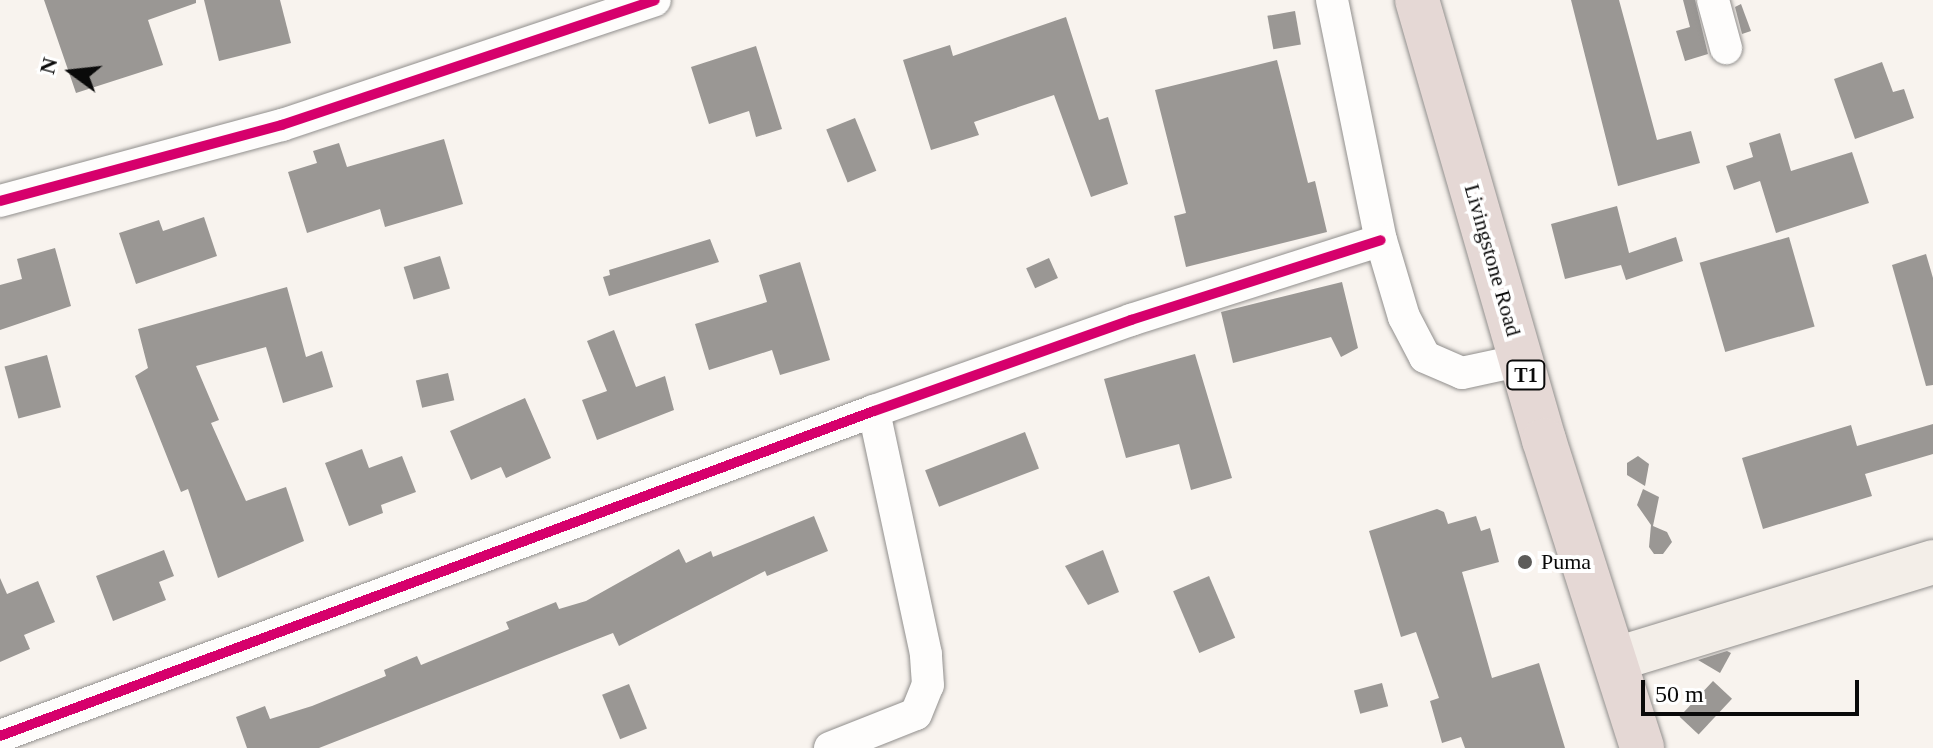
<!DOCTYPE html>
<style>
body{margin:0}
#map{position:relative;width:1933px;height:748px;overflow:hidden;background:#f8f3ee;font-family:"Times New Roman",serif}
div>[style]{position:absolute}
.building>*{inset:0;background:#9a9794;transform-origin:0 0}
.roads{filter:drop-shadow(0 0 2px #918f8d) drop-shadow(0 0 2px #918f8d)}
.street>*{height:32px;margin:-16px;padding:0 16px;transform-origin:16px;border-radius:16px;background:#fefdfc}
.secondary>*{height:44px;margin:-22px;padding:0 22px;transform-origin:22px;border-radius:22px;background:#f3eee8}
.highway>*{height:44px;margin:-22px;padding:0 22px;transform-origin:22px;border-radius:22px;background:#e5d8d5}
.cycleway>*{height:10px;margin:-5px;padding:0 5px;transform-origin:5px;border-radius:5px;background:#d6006c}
.dots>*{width:22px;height:22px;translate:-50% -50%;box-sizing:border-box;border:4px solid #fff;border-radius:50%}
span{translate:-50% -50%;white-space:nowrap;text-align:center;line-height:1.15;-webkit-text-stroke:8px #fff;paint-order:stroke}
.shield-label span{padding:2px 6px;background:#fff;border:2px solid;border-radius:6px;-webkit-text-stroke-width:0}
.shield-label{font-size:20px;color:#0a0a0a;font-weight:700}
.street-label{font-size:22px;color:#0a0a0a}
.poi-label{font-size:22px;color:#0a0a0a}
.left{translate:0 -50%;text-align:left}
.north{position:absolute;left:32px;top:32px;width:80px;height:80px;-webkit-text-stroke:6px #fff;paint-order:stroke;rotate:285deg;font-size:22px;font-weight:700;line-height:32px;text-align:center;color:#0a0a0a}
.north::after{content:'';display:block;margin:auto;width:28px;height:36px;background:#0a0a0a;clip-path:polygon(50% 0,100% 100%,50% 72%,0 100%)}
.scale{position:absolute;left:1641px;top:680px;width:218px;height:36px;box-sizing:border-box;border:4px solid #0a0a0a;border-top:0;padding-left:10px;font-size:24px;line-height:28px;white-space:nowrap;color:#0a0a0a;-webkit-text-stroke:6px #fff;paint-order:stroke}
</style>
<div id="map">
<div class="building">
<div style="clip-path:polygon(44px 0,196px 0,196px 3px,148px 20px,163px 65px,76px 93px)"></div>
<div style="clip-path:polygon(204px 0,280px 0,291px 43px,219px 61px)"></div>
<div style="clip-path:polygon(1571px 0,1619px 0,1657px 140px,1691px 131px,1700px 163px,1618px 186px)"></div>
<div style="clip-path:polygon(1683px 0,1695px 0,1708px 54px,1685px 61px,1676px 31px,1690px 27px)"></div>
<div style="clip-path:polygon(1741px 4px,1751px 31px,1742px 34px,1735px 7px)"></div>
<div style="left:1295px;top:11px;width:34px;height:28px;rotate:80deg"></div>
<div style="clip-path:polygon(1066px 17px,1099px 120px,1108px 117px,1128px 184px,1091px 197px,1054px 95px,974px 122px,979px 135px,931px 150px,903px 60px,950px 45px,953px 56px)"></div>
<div style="clip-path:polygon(756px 46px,782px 129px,756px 137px,749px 111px,709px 124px,691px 67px)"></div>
<div style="clip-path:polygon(1277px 60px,1308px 183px,1315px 181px,1327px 232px,1186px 267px,1174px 216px,1186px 213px,1155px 90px)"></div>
<div style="clip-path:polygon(1882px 62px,1893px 92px,1904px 89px,1914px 118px,1855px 139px,1834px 79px)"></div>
<div style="left:855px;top:118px;width:57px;height:31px;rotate:68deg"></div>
<div style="clip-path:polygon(1780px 133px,1791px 171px,1852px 152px,1869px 203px,1776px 233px,1760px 181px,1734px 190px,1726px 166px,1753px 157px,1749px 143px)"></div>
<div style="clip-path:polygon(444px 139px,463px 204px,385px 227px,380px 209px,307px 233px,288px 172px,317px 163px,313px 151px,339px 143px,347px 167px)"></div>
<div style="clip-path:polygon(1617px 206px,1629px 253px,1676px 237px,1683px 261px,1626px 280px,1621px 265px,1565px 279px,1551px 224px)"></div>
<div style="clip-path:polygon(204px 217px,217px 256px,136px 284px,119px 233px,159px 220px,163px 231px)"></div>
<div style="left:1789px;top:237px;width:93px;height:93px;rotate:74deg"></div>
<div style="clip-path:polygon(710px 239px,719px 262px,609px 296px,603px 277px,610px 275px,609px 270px)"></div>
<div style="clip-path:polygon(55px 248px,71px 306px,0 330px,0 285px,22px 279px,17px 259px)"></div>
<div style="clip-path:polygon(1926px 254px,1933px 278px,1933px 385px,1926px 386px,1892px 265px)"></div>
<div style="left:440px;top:256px;width:34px;height:38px;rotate:73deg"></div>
<div style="left:1049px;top:258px;width:22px;height:25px;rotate:66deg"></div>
<div style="clip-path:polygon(800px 262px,830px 360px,780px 375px,772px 350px,709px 370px,695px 324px,767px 302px,759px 275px)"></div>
<div style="clip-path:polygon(1342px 282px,1358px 348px,1341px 357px,1331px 337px,1233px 363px,1221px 312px)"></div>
<div style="clip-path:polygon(287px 287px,306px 357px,322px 351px,333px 387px,283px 403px,266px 347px,196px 366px,219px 420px,211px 423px,246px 501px,286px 487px,304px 541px,218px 578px,188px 489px,181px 492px,135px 376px,148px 368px,138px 329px)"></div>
<div style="clip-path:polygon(614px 330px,636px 387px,665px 376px,674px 410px,597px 440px,582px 400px,607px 391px,587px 341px)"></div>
<div style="clip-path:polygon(1195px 354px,1232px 478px,1191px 490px,1179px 444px,1126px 458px,1104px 379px)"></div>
<div style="left:47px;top:355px;width:54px;height:44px;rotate:75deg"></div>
<div style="left:448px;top:373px;width:28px;height:33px;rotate:77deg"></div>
<div style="clip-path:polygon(525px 398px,551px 458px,506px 478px,501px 467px,471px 480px,450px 431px)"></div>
<div style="clip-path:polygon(1933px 424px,1933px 454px,1865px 474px,1872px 496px,1763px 529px,1742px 458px,1851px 425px,1857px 446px)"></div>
<div style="left:1025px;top:432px;width:39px;height:107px;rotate:69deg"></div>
<div style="clip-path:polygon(362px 449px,369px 468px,402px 456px,416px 492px,381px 505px,383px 513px,349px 526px,325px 463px)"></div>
<div style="clip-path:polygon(1638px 456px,1649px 464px,1645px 486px,1627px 475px,1627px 463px)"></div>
<div style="clip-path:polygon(1643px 489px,1659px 497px,1653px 526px,1667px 532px,1672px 542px,1663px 554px,1654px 554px,1649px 547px,1651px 525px,1637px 505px)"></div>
<div style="clip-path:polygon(1437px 509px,1444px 512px,1448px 524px,1476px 516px,1481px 531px,1490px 528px,1499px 562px,1462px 572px,1492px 678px,1539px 663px,1565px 748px,1465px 748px,1461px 737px,1442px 743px,1430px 701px,1439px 698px,1416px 632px,1401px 637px,1369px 531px)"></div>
<div style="clip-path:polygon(814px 516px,828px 551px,767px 576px,765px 571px,619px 646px,613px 633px,319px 748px,247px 748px,236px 717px,265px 706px,270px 719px,312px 706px,386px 676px,384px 670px,417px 656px,421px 665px,509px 629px,506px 622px,556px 602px,559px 609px,586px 601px,679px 549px,686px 563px,711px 551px,713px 557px)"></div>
<div style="clip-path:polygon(164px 550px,174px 576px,159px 582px,166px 600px,113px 621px,96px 576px)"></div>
<div style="clip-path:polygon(1103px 550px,1119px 592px,1088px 605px,1065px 566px)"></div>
<div style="left:1209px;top:576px;width:67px;height:39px;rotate:67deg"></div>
<div style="clip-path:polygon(0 578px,7px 594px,38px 581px,55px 622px,24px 635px,30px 649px,0 662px)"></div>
<div style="clip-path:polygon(1727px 651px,1731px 653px,1720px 673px,1698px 660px)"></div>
<div style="left:1713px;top:681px;width:26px;height:49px;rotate:43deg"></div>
<div style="left:1382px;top:683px;width:24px;height:29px;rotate:75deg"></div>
<div style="left:629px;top:684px;width:48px;height:29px;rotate:68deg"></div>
</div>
<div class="roads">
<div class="street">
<div style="left:1332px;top:0;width:245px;rotate:78.5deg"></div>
<div style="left:1381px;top:240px;width:80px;rotate:73.4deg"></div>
<div style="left:1404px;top:317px;width:45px;rotate:62.3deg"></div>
<div style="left:1425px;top:357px;width:40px;rotate:23.4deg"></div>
<div style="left:1462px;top:373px;width:61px;rotate:-12.2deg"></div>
<div style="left:1713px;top:0;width:50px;rotate:74.8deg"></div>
<div style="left:0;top:201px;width:292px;rotate:-15.1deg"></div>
<div style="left:282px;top:125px;width:393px;rotate:-18.5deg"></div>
<div style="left:0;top:736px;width:932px;rotate:-20.4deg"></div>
<div style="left:874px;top:411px;width:273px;rotate:-19.5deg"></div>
<div style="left:1131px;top:320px;width:262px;rotate:-17.7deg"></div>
<div style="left:830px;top:748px;width:92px;rotate:-21.6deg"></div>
<div style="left:916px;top:714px;width:31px;rotate:-68deg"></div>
<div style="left:928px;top:685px;width:31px;rotate:-94deg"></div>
<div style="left:926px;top:654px;width:249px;rotate:-102.1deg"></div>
</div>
<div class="secondary">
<div style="left:1616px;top:659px;width:332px;rotate:-17deg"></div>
</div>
<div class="highway">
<div style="left:1417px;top:0;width:458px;rotate:73.9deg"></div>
<div style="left:1544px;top:440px;width:323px;rotate:72.3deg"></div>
</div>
</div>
<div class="cycleway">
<div style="left:0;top:201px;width:292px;rotate:-15.1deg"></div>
<div style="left:282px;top:125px;width:393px;rotate:-18.5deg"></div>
<div style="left:0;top:736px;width:932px;rotate:-20.4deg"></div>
<div style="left:874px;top:411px;width:273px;rotate:-19.5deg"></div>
<div style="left:1131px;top:320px;width:262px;rotate:-17.7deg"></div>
</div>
<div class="dots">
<div style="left:1525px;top:562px;background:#5d5c5a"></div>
</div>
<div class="shield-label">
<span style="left:1526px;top:375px">T1</span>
</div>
<div class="street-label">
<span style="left:1493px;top:260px;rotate:74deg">Livingstone Road</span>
</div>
<div class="poi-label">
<span class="left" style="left:1541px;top:562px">Puma</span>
</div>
<div class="north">N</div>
<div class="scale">50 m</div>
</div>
